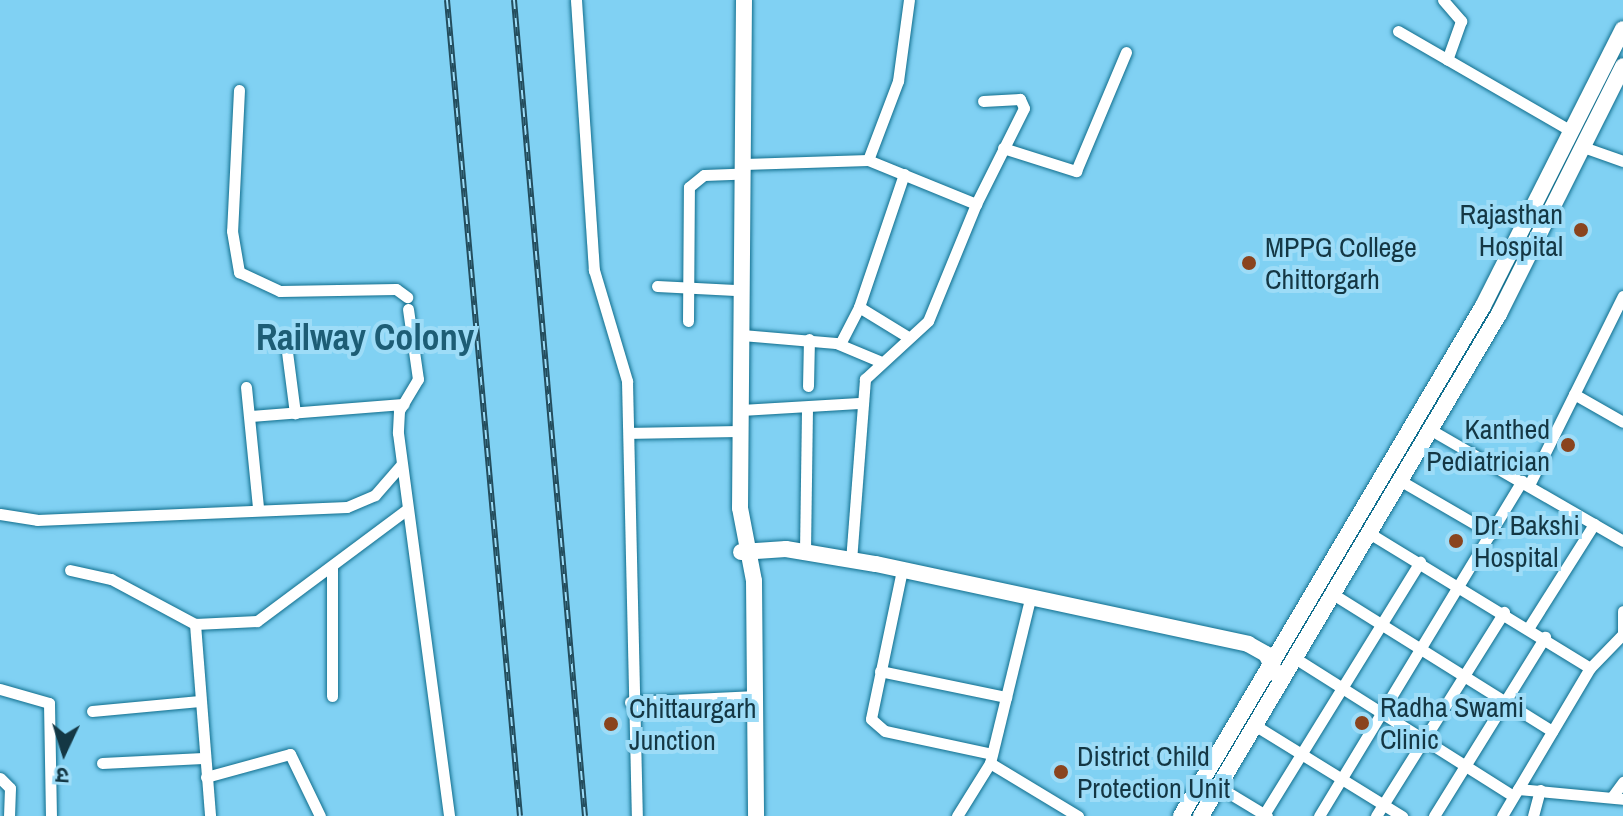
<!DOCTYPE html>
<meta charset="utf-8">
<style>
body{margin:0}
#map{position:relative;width:1623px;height:816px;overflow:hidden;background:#80d1f3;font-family:"Archivo Narrow","Noto Sans Devanagari",sans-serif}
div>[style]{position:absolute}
.roads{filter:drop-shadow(0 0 2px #106e8d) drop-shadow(0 0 2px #106e8d)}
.street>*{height:11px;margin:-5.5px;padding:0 5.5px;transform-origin:5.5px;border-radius:5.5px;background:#fff}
.secondary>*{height:16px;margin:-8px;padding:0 8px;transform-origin:8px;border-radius:8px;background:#fff}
.rail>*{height:6px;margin-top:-3px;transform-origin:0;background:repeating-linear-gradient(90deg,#9ddcf7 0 9px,#234d5d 0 18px);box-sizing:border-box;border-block:2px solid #234d5d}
.dots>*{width:22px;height:22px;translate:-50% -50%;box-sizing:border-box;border:4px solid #9ddcf7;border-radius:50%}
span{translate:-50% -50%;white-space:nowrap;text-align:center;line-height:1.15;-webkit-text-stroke:8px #9ddcf7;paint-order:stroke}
.poi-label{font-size:28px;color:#143744}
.right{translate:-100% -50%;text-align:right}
.left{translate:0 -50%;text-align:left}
.district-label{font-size:36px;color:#1d5d75;font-weight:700}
.north{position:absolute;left:24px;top:712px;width:80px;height:80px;-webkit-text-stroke:6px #9ddcf7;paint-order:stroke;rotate:184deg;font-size:22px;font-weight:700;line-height:32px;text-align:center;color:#143744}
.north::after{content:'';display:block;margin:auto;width:28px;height:36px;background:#143744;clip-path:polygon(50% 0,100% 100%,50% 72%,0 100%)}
</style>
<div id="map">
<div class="roads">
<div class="street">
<div style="left:576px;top:0;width:271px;rotate:86.2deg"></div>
<div style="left:594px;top:270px;width:116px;rotate:73.4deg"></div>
<div style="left:627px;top:381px;width:435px;rotate:88.7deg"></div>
<div style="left:1443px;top:0;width:28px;rotate:49deg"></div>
<div style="left:1461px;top:21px;width:41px;rotate:109.7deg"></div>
<div style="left:1398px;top:31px;width:200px;rotate:30deg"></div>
<div style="left:239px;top:90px;width:141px;rotate:92.8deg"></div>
<div style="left:232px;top:231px;width:42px;rotate:80.3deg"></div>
<div style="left:239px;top:272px;width:45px;rotate:24.9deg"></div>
<div style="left:280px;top:291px;width:116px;rotate:-1deg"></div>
<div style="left:396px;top:289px;width:14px;rotate:36deg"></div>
<div style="left:1583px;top:147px;width:42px;rotate:19.3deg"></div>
<div style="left:1003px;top:148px;width:77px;rotate:17.5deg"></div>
<div style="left:1076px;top:171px;width:129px;rotate:-67.2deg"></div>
<div style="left:868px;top:160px;width:85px;rotate:-69.2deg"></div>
<div style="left:898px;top:81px;width:82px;rotate:-82.3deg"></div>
<div style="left:744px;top:164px;width:124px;rotate:-1.8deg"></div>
<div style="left:868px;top:160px;width:117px;rotate:22.2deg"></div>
<div style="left:976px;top:204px;width:126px;rotate:112.3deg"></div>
<div style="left:928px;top:321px;width:86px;rotate:137.4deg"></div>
<div style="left:865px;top:379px;width:182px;rotate:94.4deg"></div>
<div style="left:904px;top:174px;width:140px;rotate:108.7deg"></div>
<div style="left:859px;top:307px;width:57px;rotate:31.5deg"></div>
<div style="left:976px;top:204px;width:107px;rotate:-63.4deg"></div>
<div style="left:1024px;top:108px;width:10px;rotate:-114deg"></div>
<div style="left:1020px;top:99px;width:37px;rotate:177deg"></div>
<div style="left:657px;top:286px;width:78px;rotate:2.9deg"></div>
<div style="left:408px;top:309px;width:71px;rotate:81.9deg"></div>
<div style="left:418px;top:379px;width:37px;rotate:121deg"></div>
<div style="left:399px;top:411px;width:22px;rotate:93deg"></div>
<div style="left:398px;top:433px;width:386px;rotate:82.4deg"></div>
<div style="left:688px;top:321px;width:134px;rotate:-89.6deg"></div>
<div style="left:689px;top:187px;width:19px;rotate:-39deg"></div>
<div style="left:704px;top:175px;width:33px;rotate:-2deg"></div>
<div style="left:742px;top:335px;width:94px;rotate:4.9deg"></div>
<div style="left:836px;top:343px;width:47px;rotate:22.7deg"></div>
<div style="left:286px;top:344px;width:70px;rotate:82.6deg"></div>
<div style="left:840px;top:344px;width:42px;rotate:-62.8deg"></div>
<div style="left:808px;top:386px;width:47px;rotate:-88.8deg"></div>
<div style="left:246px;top:387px;width:121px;rotate:84.3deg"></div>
<div style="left:1574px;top:394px;width:56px;rotate:29.7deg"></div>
<div style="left:741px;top:410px;width:118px;rotate:-3.4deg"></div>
<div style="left:250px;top:416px;width:154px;rotate:-4.5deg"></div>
<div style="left:1431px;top:430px;width:222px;rotate:30deg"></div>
<div style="left:630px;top:433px;width:103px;rotate:-1.1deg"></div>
<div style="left:1401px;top:481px;width:105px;rotate:30.2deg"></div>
<div style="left:1529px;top:485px;width:211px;rotate:-63.6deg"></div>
<div style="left:0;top:514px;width:37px;rotate:9deg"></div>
<div style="left:37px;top:520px;width:310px;rotate:-2.4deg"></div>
<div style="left:347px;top:507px;width:30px;rotate:-23deg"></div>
<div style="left:375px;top:495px;width:40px;rotate:-49deg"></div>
<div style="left:1369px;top:533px;width:259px;rotate:31.4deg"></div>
<div style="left:805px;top:552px;width:141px;rotate:-89.2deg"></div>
<div style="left:70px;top:570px;width:42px;rotate:12.4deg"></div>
<div style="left:111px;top:579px;width:95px;rotate:28.2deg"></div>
<div style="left:195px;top:624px;width:62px;rotate:-2.8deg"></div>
<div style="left:257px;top:621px;width:186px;rotate:-36.7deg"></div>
<div style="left:902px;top:570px;width:152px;rotate:101.8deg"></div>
<div style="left:871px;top:719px;width:18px;rotate:41deg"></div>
<div style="left:885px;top:731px;width:109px;rotate:12.1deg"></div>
<div style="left:1336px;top:596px;width:255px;rotate:32deg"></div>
<div style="left:195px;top:624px;width:193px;rotate:85.5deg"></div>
<div style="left:1529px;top:627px;width:122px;rotate:-57.7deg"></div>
<div style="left:1623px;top:634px;width:23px;rotate:-90deg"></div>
<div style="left:1298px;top:660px;width:254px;rotate:32.3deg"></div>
<div style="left:880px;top:671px;width:129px;rotate:11.7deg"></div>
<div style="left:0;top:689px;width:51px;rotate:15.9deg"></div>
<div style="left:49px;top:703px;width:113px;rotate:89deg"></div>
<div style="left:332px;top:696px;width:128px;rotate:-90deg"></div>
<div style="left:630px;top:702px;width:126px;rotate:-2.7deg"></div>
<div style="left:92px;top:711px;width:108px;rotate:-5.3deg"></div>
<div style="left:1256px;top:726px;width:172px;rotate:31.7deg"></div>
<div style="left:102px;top:763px;width:101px;rotate:-2.8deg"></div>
<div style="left:990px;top:763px;width:103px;rotate:31.1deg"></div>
<div style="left:206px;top:777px;width:87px;rotate:-15.3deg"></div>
<div style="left:290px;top:754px;width:69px;rotate:64.2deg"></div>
<div style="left:0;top:778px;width:14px;rotate:45deg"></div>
<div style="left:10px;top:788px;width:28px;rotate:92deg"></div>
<div style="left:1219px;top:787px;width:56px;rotate:31.1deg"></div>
<div style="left:1518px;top:789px;width:105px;rotate:5.4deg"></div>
<div style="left:1612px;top:797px;width:19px;rotate:-54deg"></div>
<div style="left:957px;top:816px;width:62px;rotate:-58.1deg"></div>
<div style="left:990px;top:763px;width:169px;rotate:-76.3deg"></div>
<div style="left:1263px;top:816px;width:299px;rotate:-58.3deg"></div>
<div style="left:1319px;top:816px;width:392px;rotate:-58.8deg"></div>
<div style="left:1376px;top:816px;width:241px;rotate:-57.9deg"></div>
<div style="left:1434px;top:816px;width:211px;rotate:-58.2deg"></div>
<div style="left:1502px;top:816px;width:172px;rotate:-59.3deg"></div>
<div style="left:1590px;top:668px;width:47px;rotate:-45.9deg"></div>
<div style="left:1533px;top:816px;width:27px;rotate:-75deg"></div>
</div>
<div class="secondary">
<div style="left:744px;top:0;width:508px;rotate:90.45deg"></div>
<div style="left:740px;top:508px;width:74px;rotate:79.1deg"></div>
<div style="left:754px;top:581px;width:235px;rotate:89.5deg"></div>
<div style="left:741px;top:552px;width:45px;rotate:-3.8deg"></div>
<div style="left:786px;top:549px;width:91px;rotate:9.5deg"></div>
<div style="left:876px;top:564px;width:381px;rotate:12.1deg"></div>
<div style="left:1248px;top:644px;width:21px;rotate:29deg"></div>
<div style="left:1266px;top:654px;width:22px;rotate:63deg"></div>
<div style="left:1181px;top:816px;width:593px;rotate:-59.37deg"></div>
<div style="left:1483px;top:306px;width:310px;rotate:-63.2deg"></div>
<div style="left:1201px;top:816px;width:584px;rotate:-59.31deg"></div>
<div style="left:1499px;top:314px;width:277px;rotate:-63.4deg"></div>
</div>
</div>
<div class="rail">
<div style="left:447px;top:0;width:819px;rotate:84.89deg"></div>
<div style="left:514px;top:0;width:819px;rotate:85.03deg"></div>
</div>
<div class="dots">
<div style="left:1581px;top:230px;background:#8a441e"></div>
<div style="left:1249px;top:263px;background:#8a441e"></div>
<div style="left:1568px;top:445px;background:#8a441e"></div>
<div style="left:1456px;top:541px;background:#8a441e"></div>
<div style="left:1362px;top:723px;background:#8a441e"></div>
<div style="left:611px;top:724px;background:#8a441e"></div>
<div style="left:1061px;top:772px;background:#8a441e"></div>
</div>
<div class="poi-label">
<span class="right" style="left:1563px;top:230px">Rajasthan<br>Hospital</span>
<span class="left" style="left:1265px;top:263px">MPPG College<br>Chittorgarh</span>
<span class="right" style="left:1550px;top:445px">Kanthed<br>Pediatrician</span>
<span class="left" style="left:1474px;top:541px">Dr. Bakshi<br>Hospital</span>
<span class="left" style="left:1380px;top:723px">Radha Swami<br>Clinic</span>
<span class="left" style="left:629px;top:724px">Chittaurgarh<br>Junction</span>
<span class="left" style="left:1077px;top:772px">District Child<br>Protection Unit</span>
</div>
<div class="district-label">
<span style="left:365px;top:338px">Railway Colony</span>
</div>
<div class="north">उ</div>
</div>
